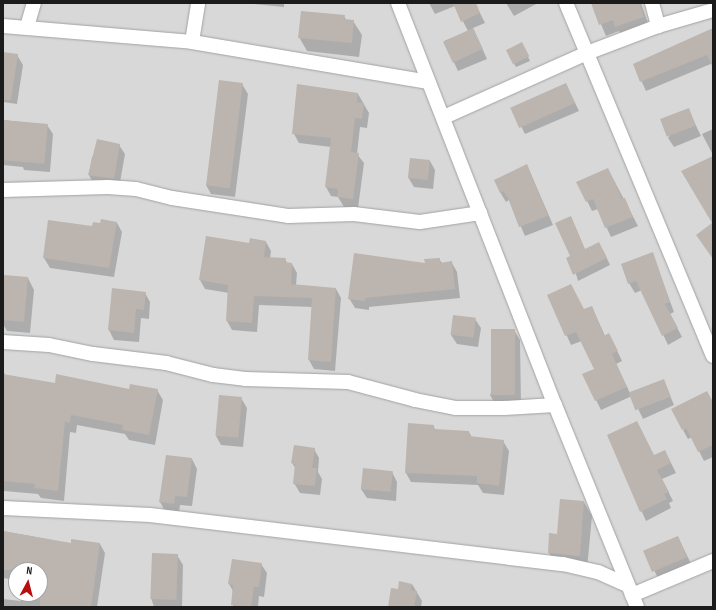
<!DOCTYPE html>
<style>
body{margin:0}
#map{position:relative;width:716px;height:610px;overflow:hidden;background:#ece8e1;font-family:"Sofia Sans Condensed",sans-serif}
div>[style]{position:absolute}
.residential>*{inset:0;background:#d9d8d8}
.shadow>*{inset:0;background:#0003;transform-origin:0 0}
.building>*{inset:0;background:#bcb4ae;transform-origin:0 0}
.roads{filter:drop-shadow(0 0 1px #a2a2a2) drop-shadow(0 0 1px #a2a2a2)}
.minor>*{height:14px;margin:-7px;padding:0 7px;transform-origin:7px;border-radius:7px;background:#fff}
span{translate:-50% -50%;white-space:nowrap;text-align:center;line-height:1.15;-webkit-text-stroke:3px #fff;paint-order:stroke}
.frame{position:absolute;inset:0;border:4px solid #1b1b1b;pointer-events:none}
.north{position:absolute;left:8px;top:562px;width:40px;height:40px;box-sizing:border-box;background:#fff;border:1px solid #a4a4a4;border-radius:50%;rotate:7deg;font-size:11px;font-weight:700;line-height:16px;text-align:center;color:#1b1b1b}
.north::after{content:'';display:block;margin:auto;width:14px;height:18px;background:#b90d0f;clip-path:polygon(50% 0,100% 100%,50% 72%,0 100%)}
</style>
<div id="map">
<div class="residential">
<div style="clip-path:polygon(evenodd,3px 3px,713px 3px,713px 607px,3px 607px,3px 3px,16px 570px,40px 570px,40px 594px,16px 594px,16px 570px)"></div>
</div>
<div class="shadow">
<div style="clip-path:polygon(243px 3px,284px 3px,284px 7px)"></div>
<div style="clip-path:polygon(429px 3px,475px 3px,485px 23px,473px 28px,487px 59px,458px 71px,444px 41px,468px 31px,455px 6px,435px 14px)"></div>
<div style="clip-path:polygon(506px 3px,538px 3px,514px 16px)"></div>
<div style="clip-path:polygon(592px 3px,641px 3px,650px 29px,623px 38px,619px 31px,606px 36px)"></div>
<div style="clip-path:polygon(344px 16px,346px 20px,353px 21px,362px 35px,359px 57px,307px 51px,299px 37px)"></div>
<div style="clip-path:polygon(713px 29px,713px 63px,646px 91px,634px 65px)"></div>
<div style="clip-path:polygon(524px 48px,530px 61px,516px 67px,507px 50px)"></div>
<div style="clip-path:polygon(3px 53px,17px 55px,23px 65px,17px 104px,3px 102px)"></div>
<div style="clip-path:polygon(242px 84px,248px 94px,235px 197px,211px 194px,206px 185px)"></div>
<div style="clip-path:polygon(566px 84px,579px 111px,525px 134px,521px 126px)"></div>
<div style="clip-path:polygon(358px 94px,369px 113px,367px 128px,360px 127px,357px 154px,364px 163px,358px 208px,344px 207px,338px 197px,331px 196px,326px 187px,331px 147px,299px 143px,294px 134px)"></div>
<div style="clip-path:polygon(688px 109px,701px 136px,674px 147px,668px 138px)"></div>
<div style="clip-path:polygon(3px 120px,47px 125px,53px 134px,50px 172px,24px 170px,23px 167px,3px 165px)"></div>
<div style="clip-path:polygon(713px 129px,713px 155px,702px 134px)"></div>
<div style="clip-path:polygon(119px 145px,125px 154px,119px 188px,94px 185px,89px 175px,92px 157px)"></div>
<div style="clip-path:polygon(430px 161px,435px 170px,433px 189px,414px 187px,408px 177px)"></div>
<div style="clip-path:polygon(527px 165px,553px 225px,525px 236px,509px 200px,506px 202px,500px 192px)"></div>
<div style="clip-path:polygon(608px 169px,638px 226px,611px 237px,598px 209px,592px 211px,578px 182px)"></div>
<div style="clip-path:polygon(117px 223px,122px 232px,114px 277px,50px 268px,44px 258px,93px 227px)"></div>
<div style="clip-path:polygon(574px 224px,585px 250px,603px 250px,610px 265px,578px 281px,571px 257px)"></div>
<div style="clip-path:polygon(266px 242px,271px 251px,270px 259px,285px 259px,287px 263px,292px 264px,297px 273px,296px 285px,336px 289px,341px 298px,335px 371px,314px 369px,309px 360px,313px 307px,259px 305px,257px 332px,232px 330px,227px 321px,229px 293px,205px 289px,200px 280px,250px 244px)"></div>
<div style="clip-path:polygon(652px 253px,674px 312px,670px 314px,682px 337px,668px 345px,642px 290px,635px 293px,629px 283px)"></div>
<div style="clip-path:polygon(439px 259px,442px 263px,452px 263px,457px 272px,460px 298px,369px 307px,369px 310px,355px 308px,349px 298px)"></div>
<div style="clip-path:polygon(5px 276px,28px 278px,34px 290px,30px 333px,7px 331px,3px 324px)"></div>
<div style="clip-path:polygon(113px 289px,145px 293px,150px 302px,149px 319px,141px 318px,139px 342px,114px 340px,109px 330px)"></div>
<div style="clip-path:polygon(549px 296px,584px 310px,592px 307px,605px 336px,614px 344px,622px 361px,616px 364px,630px 393px,667px 388px,674px 405px,643px 419px,632px 396px,601px 410px,584px 375px,595px 370px,582px 341px,571px 345px)"></div>
<div style="clip-path:polygon(475px 319px,481px 328px,478px 347px,457px 344px,451px 335px)"></div>
<div style="clip-path:polygon(514px 330px,520px 340px,521px 405px,495px 404px,490px 395px)"></div>
<div style="clip-path:polygon(3px 371px,6px 376px,56px 384px,130px 390px,157px 390px,163px 400px,155px 445px,129px 440px,125px 434px,77px 425px,76px 433px,70px 432px,64px 501px,41px 498px,38px 494px,4px 491px)"></div>
<div style="clip-path:polygon(241px 398px,247px 408px,243px 447px,221px 445px,216px 436px)"></div>
<div style="clip-path:polygon(713px 403px,713px 457px,704px 461px,692px 437px,688px 439px,683px 430px)"></div>
<div style="clip-path:polygon(637px 422px,654px 456px,665px 451px,676px 473px,662px 479px,673px 501px,669px 503px,671px 508px,646px 521px,608px 436px)"></div>
<div style="clip-path:polygon(433px 426px,436px 430px,469px 432px,472px 438px,503px 441px,509px 451px,504px 495px,483px 493px,478px 485px,411px 482px,406px 473px)"></div>
<div style="clip-path:polygon(314px 449px,319px 458px,318px 472px,322px 479px,320px 495px,300px 493px,294px 483px,296px 469px,292px 463px)"></div>
<div style="clip-path:polygon(192px 459px,197px 469px,192px 506px,180px 505px,179px 513px,165px 511px,160px 502px)"></div>
<div style="clip-path:polygon(392px 472px,397px 482px,396px 501px,367px 498px,361px 489px)"></div>
<div style="clip-path:polygon(584px 502px,592px 516px,587px 569px,557px 567px,549px 553px,558px 535px)"></div>
<div style="clip-path:polygon(3px 531px,72px 544px,100px 544px,105px 553px,97px 607px,3px 607px,3px 599px,21px 601px,22px 594px,40px 594px,40px 570px,16px 570px,16px 580px,3px 578px)"></div>
<div style="left:678px;top:537px;width:32px;height:36px;rotate:64deg"></div>
<div style="clip-path:polygon(177px 555px,183px 565px,182px 607px,154px 607px,151px 598px)"></div>
<div style="clip-path:polygon(261px 564px,267px 573px,264px 597px,259px 596px,258px 607px,233px 607px,233px 591px,229px 584px)"></div>
<div style="clip-path:polygon(412px 584px,422px 601px,421px 607px,389px 607px,399px 591px)"></div>
</div>
<div class="building">
<div style="clip-path:polygon(453px 3px,476px 3px,480px 13px,461px 22px)"></div>
<div style="clip-path:polygon(591px 3px,639px 3px,644px 17px,615px 27px,613px 20px,599px 25px)"></div>
<div style="clip-path:polygon(301px 11px,345px 15px,344px 19px,354px 20px,352px 43px,298px 38px)"></div>
<div style="left:473px;top:28px;width:23px;height:33px;rotate:65deg"></div>
<div style="clip-path:polygon(713px 28px,713px 68px,707px 55px,640px 82px,633px 64px)"></div>
<div style="left:522px;top:42px;width:16px;height:18px;rotate:63deg"></div>
<div style="clip-path:polygon(3px 52px,18px 54px,11px 100px,3px 100px)"></div>
<div style="left:219px;top:80px;width:24px;height:106px;rotate:7deg"></div>
<div style="left:566px;top:83px;width:22px;height:61px;rotate:66deg"></div>
<div style="clip-path:polygon(297px 84px,358px 93px,357px 102px,364px 103px,362px 119px,355px 118px,351px 152px,359px 153px,353px 199px,337px 197px,338px 189px,325px 187px,331px 138px,292px 134px)"></div>
<div style="left:689px;top:108px;width:19px;height:31px;rotate:69deg"></div>
<div style="left:3px;top:120px;width:45px;height:40px;rotate:5deg"></div>
<div style="clip-path:polygon(97px 139px,120px 144px,114px 179px,88px 175px)"></div>
<div style="clip-path:polygon(713px 156px,713px 259px,696px 235px,712px 223px,681px 171px)"></div>
<div style="left:410px;top:158px;width:20px;height:20px;rotate:6deg"></div>
<div style="clip-path:polygon(527px 164px,548px 216px,519px 227px,508px 198px,503px 191px,500px 193px,494px 180px)"></div>
<div style="clip-path:polygon(608px 168px,622px 199px,625px 198px,633px 217px,605px 228px,593px 199px,586px 202px,576px 182px)"></div>
<div style="clip-path:polygon(571px 216px,585px 249px,599px 242px,607px 258px,573px 275px,566px 258px,570px 256px,555px 223px)"></div>
<div style="clip-path:polygon(101px 219px,117px 222px,109px 268px,43px 258px,48px 220px,92px 226px,93px 222px,100px 223px)"></div>
<div style="clip-path:polygon(206px 236px,249px 243px,250px 238px,266px 241px,264px 257px,286px 258px,285px 262px,292px 263px,291px 284px,336px 288px,331px 362px,308px 360px,312px 298px,254px 296px,252px 323px,226px 321px,228px 285px,199px 280px)"></div>
<div style="clip-path:polygon(653px 252px,670px 302px,665px 304px,678px 328px,662px 336px,636px 281px,628px 284px,621px 264px)"></div>
<div style="clip-path:polygon(354px 253px,425px 263px,424px 259px,440px 258px,440px 263px,452px 261px,455px 289px,365px 298px,365px 301px,348px 299px)"></div>
<div style="left:4px;top:275px;width:24px;height:45px;rotate:5deg"></div>
<div style="clip-path:polygon(571px 284px,584px 309px,592px 306px,604px 336px,609px 333px,618px 351px,612px 354px,627px 387px,595px 401px,582px 374px,594px 369px,576px 332px,565px 336px,547px 295px)"></div>
<div style="clip-path:polygon(112px 288px,146px 292px,144px 310px,136px 309px,134px 333px,108px 330px)"></div>
<div style="left:453px;top:315px;width:23px;height:20px;rotate:7deg"></div>
<div style="left:491px;top:329px;width:24px;height:66px"></div>
<div style="clip-path:polygon(3px 374px,55px 383px,56px 374px,129px 389px,130px 384px,158px 389px,149px 435px,122px 430px,123px 425px,71px 415px,70px 423px,65px 422px,58px 491px,34px 488px,35px 484px,3px 481px)"></div>
<div style="left:664px;top:379px;width:19px;height:38px;rotate:69deg"></div>
<div style="clip-path:polygon(707px 391px,713px 402px,713px 445px,698px 452px,686px 428px,682px 430px,671px 409px)"></div>
<div style="left:219px;top:395px;width:23px;height:41px;rotate:5deg"></div>
<div style="clip-path:polygon(637px 421px,654px 455px,665px 450px,671px 463px,657px 470px,669px 492px,664px 494px,667px 499px,640px 512px,607px 435px)"></div>
<div style="clip-path:polygon(408px 423px,434px 425px,434px 429px,469px 431px,469px 436px,504px 440px,499px 486px,477px 483px,477px 476px,405px 473px)"></div>
<div style="clip-path:polygon(294px 445px,315px 448px,312px 468px,317px 468px,315px 486px,293px 484px,295px 464px,291px 463px)"></div>
<div style="clip-path:polygon(166px 455px,192px 458px,187px 497px,175px 496px,174px 504px,159px 502px)"></div>
<div style="left:363px;top:468px;width:30px;height:21px;rotate:6deg"></div>
<div style="clip-path:polygon(560px 499px,584px 501px,580px 556px,548px 553px,549px 533px,557px 534px)"></div>
<div style="clip-path:polygon(3px 531px,71px 543px,71px 539px,100px 543px,91px 607px,40px 607px,40px 570px,3px 570px)"></div>
<div style="left:678px;top:536px;width:23px;height:38px;rotate:67deg"></div>
<div style="left:152px;top:553px;width:26px;height:46px;rotate:2deg"></div>
<div style="clip-path:polygon(232px 559px,262px 563px,259px 587px,254px 587px,251px 607px,231px 605px,233px 585px,228px 584px)"></div>
<div style="clip-path:polygon(399px 581px,412px 584px,411px 590px,417px 591px,414px 607px,388px 607px,391px 588px,398px 589px)"></div>
</div>
<div class="roads">
<div class="minor">
<div style="left:398px;top:3px;width:432px;rotate:68.7deg"></div>
<div style="left:555px;top:405px;width:218px;rotate:67.9deg"></div>
<div style="left:566px;top:3px;width:382px;rotate:67.4deg"></div>
<div style="left:652px;top:3px;width:24px;rotate:75deg"></div>
<div style="left:3px;top:26px;width:190px;rotate:4.8deg"></div>
<div style="left:192px;top:42px;width:240px;rotate:9.6deg"></div>
<div style="left:27px;top:27px;width:25px;rotate:-74deg"></div>
<div style="left:192px;top:42px;width:39px;rotate:-81deg"></div>
<div style="left:444px;top:117px;width:157px;rotate:-24.1deg"></div>
<div style="left:587px;top:53px;width:76px;rotate:-20.8deg"></div>
<div style="left:658px;top:26px;width:57px;rotate:-16.2deg"></div>
<div style="left:3px;top:190px;width:105px;rotate:-1.6deg"></div>
<div style="left:108px;top:187px;width:28px;rotate:4deg"></div>
<div style="left:136px;top:189px;width:37px;rotate:14deg"></div>
<div style="left:172px;top:198px;width:117px;rotate:8.8deg"></div>
<div style="left:288px;top:216px;width:66px;rotate:-1.7deg"></div>
<div style="left:354px;top:214px;width:66px;rotate:6.9deg"></div>
<div style="left:420px;top:222px;width:61px;rotate:-8.5deg"></div>
<div style="left:3px;top:342px;width:46px;rotate:3.7deg"></div>
<div style="left:49px;top:345px;width:45px;rotate:11.6deg"></div>
<div style="left:93px;top:354px;width:74px;rotate:7deg"></div>
<div style="left:166px;top:363px;width:49px;rotate:14.3deg"></div>
<div style="left:213px;top:375px;width:32px;rotate:7deg"></div>
<div style="left:245px;top:379px;width:103px;rotate:1.7deg"></div>
<div style="left:348px;top:382px;width:69px;rotate:15deg"></div>
<div style="left:415px;top:400px;width:42px;rotate:11deg"></div>
<div style="left:456px;top:408px;width:48px"></div>
<div style="left:504px;top:408px;width:51px;rotate:-3.4deg"></div>
<div style="left:3px;top:508px;width:147px;rotate:2.7deg"></div>
<div style="left:150px;top:515px;width:416px;rotate:6.8deg"></div>
<div style="left:563px;top:564px;width:36px;rotate:13deg"></div>
<div style="left:598px;top:572px;width:32px;rotate:24deg"></div>
<div style="left:632px;top:595px;width:88px;rotate:-22.8deg"></div>
</div>
</div>
<div class="frame"></div>
<div class="north">N</div>
</div>
